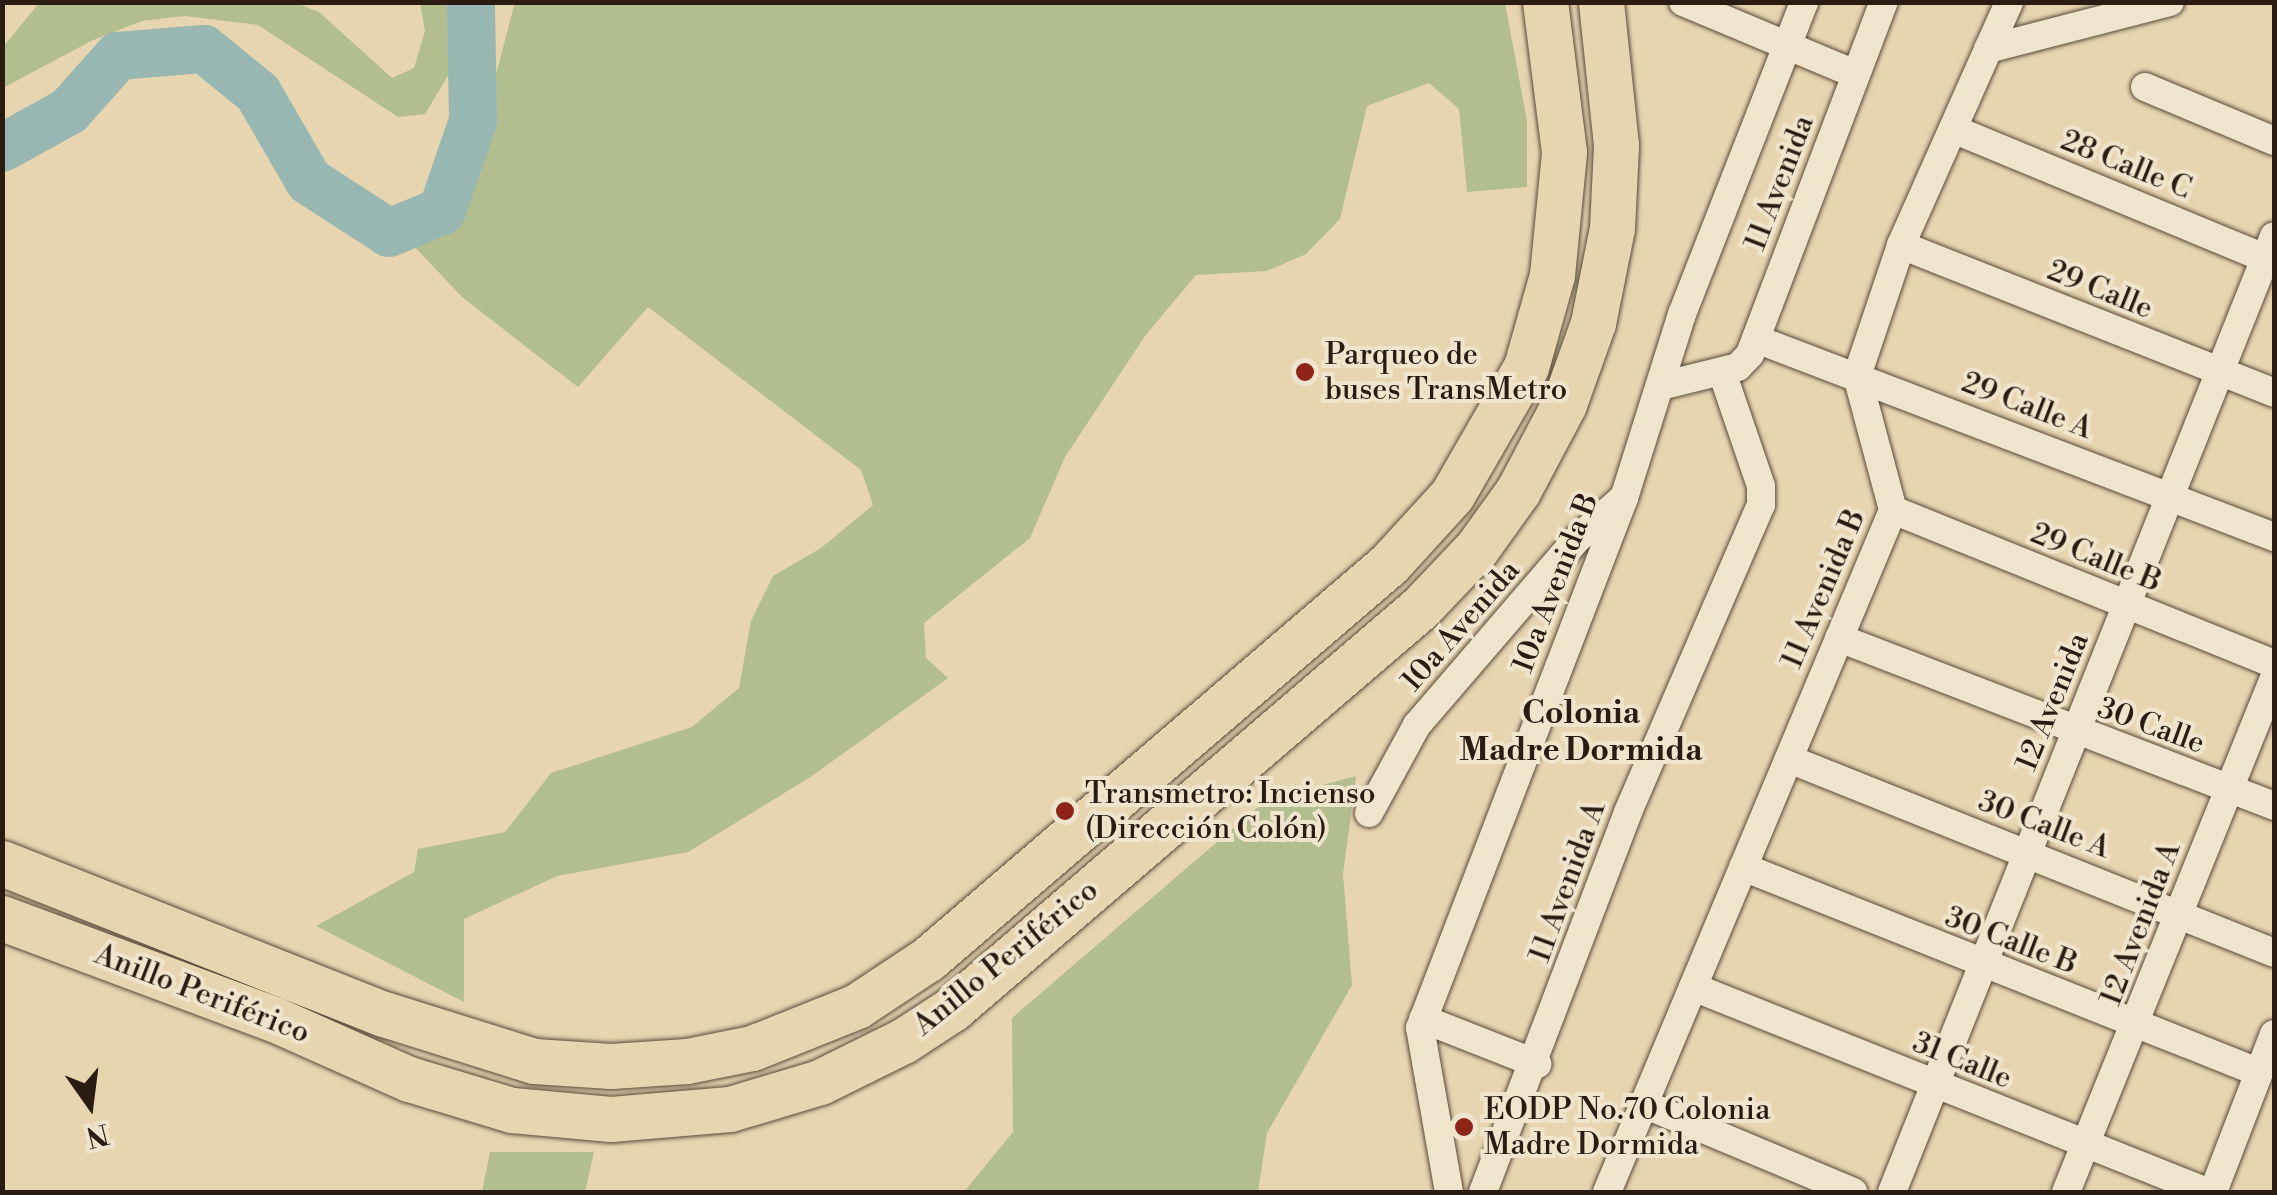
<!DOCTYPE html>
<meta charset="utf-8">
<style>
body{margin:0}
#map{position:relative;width:2277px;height:1195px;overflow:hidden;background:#e7d5b0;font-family:"Libre Bodoni",serif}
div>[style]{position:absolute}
.green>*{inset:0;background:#b2be8e}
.river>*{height:48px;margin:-24px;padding:0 24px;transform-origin:24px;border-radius:24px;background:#98b7b2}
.roads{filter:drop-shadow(0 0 2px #594a3a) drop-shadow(0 0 2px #594a3a)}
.minor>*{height:28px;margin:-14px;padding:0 14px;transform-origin:14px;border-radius:14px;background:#efe4cc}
.trunk>*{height:45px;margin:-22.5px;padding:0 22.5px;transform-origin:22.5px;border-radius:22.5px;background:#e7d5b0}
.dots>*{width:28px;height:28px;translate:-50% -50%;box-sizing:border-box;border:5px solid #efe4cc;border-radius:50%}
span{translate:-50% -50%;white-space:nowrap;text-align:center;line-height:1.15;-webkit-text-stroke:8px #efe4cc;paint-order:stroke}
.street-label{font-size:30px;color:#2a1b13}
.poi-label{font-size:30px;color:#2a1b13}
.left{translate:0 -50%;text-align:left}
.neighbourhood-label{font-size:32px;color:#2a1b13;font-weight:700}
.frame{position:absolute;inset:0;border:5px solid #2a1b13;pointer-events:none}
.north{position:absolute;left:40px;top:1055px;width:100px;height:100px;-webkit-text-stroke:8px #efe4cc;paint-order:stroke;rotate:166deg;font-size:28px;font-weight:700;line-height:40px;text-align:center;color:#2a1b13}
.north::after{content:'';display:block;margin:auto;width:35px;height:45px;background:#2a1b13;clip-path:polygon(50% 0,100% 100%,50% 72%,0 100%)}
</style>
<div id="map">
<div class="green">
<div style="clip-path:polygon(515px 2px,1505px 3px,1527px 121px,1527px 187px,1467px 192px,1459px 109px,1429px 83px,1367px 106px,1340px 219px,1306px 254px,1267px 271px,1196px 275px,1145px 336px,1065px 457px,1030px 538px,924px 623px,926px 658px,948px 678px,812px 776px,688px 852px,557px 876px,464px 919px,464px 1002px,316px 926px,414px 872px,418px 849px,505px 832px,551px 773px,692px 727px,739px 688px,751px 621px,773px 576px,821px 548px,873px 505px,861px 470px,648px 307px,578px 387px,462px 297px,396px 227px,433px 220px,468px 182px)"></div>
<div style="clip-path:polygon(39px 3px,296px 3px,319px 12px,392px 78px,414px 68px,425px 31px,420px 3px,468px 3px,449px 74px,425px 114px,398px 117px,258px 25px,185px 16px,142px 21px,91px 41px,3px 88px,3px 47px)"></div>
<div style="clip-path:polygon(1356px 776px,1343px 874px,1352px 985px,1267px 1133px,1258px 1192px,964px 1192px,1013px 1132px,1012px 1018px,1266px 800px)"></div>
<div style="clip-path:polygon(490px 1152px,594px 1152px,585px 1192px,482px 1192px)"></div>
</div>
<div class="river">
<div style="left:2px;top:148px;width:77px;rotate:-28.9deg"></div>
<div style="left:69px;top:111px;width:74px;rotate:-48.3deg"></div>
<div style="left:118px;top:56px;width:86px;rotate:-4.7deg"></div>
<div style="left:204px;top:49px;width:70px;rotate:39.2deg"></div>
<div style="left:258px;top:93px;width:102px;rotate:59.9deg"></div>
<div style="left:309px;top:181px;width:95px;rotate:33deg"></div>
<div style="left:389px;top:233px;width:57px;rotate:-22.5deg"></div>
<div style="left:442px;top:211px;width:95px;rotate:-71deg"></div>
<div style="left:473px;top:121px;width:119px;rotate:-91deg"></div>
</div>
<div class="roads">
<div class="minor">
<div style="left:1683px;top:2px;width:186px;rotate:22.7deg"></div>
<div style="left:1988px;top:49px;width:188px;rotate:-14.5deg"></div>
<div style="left:2145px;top:87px;width:140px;rotate:22.7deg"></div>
<div style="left:1953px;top:129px;width:347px;rotate:22.5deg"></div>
<div style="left:1901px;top:245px;width:401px;rotate:21.6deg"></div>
<div style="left:1756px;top:339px;width:555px;rotate:20.92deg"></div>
<div style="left:1661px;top:386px;width:79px;rotate:-13.9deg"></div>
<div style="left:1738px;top:367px;width:18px;rotate:-47deg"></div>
<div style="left:1750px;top:354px;width:377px;rotate:-69.2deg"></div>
<div style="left:1893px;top:510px;width:411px;rotate:22deg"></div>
<div style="left:1839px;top:638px;width:466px;rotate:21.1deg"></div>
<div style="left:1789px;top:759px;width:522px;rotate:21.8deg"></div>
<div style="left:1369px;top:813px;width:100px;rotate:-61.4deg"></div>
<div style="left:1417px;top:725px;width:243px;rotate:-49.3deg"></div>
<div style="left:1575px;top:541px;width:63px;rotate:-41.8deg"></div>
<div style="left:1743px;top:867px;width:554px;rotate:21.71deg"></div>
<div style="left:1693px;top:987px;width:553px;rotate:21.74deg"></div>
<div style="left:1423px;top:1019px;width:123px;rotate:21.5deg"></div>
<div style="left:1644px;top:1104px;width:227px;rotate:22.8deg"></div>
<div style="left:1449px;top:1192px;width:167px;rotate:-100deg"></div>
<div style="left:1420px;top:1028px;width:568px;rotate:-68.95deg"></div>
<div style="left:1624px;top:498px;width:193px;rotate:-72.5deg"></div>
<div style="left:1682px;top:314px;width:335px;rotate:-68.6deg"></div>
<div style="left:1483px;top:1192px;width:407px;rotate:-69.1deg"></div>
<div style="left:1628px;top:812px;width:335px;rotate:-66.6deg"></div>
<div style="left:1761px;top:505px;width:19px;rotate:-90deg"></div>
<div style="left:1761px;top:486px;width:120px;rotate:-108.9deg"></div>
<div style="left:1607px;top:1192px;width:740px;rotate:-67.25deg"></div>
<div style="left:1893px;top:510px;width:139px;rotate:-105deg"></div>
<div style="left:1857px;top:376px;width:138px;rotate:-71.4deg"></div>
<div style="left:1901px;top:245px;width:266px;rotate:-66deg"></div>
<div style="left:1892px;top:1192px;width:1029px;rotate:-68.22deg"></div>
<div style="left:2066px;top:1192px;width:554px;rotate:-67.97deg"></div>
<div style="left:2213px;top:1192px;width:169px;rotate:-68.9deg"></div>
</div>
<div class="trunk">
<div style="left:2px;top:863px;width:411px;rotate:21.6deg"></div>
<div style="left:384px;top:1014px;width:157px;rotate:17.4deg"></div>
<div style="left:534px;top:1061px;width:77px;rotate:3.7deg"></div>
<div style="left:611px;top:1066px;width:76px;rotate:-3.8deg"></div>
<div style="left:687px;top:1061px;width:66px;rotate:-11.3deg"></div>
<div style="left:752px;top:1048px;width:113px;rotate:-21.8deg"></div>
<div style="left:857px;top:1006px;width:85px;rotate:-33.5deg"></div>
<div style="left:928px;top:959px;width:607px;rotate:-40.59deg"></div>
<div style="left:1389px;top:564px;width:93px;rotate:-47.6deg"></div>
<div style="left:1452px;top:495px;width:148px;rotate:-60deg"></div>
<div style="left:1526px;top:367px;width:96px;rotate:-74.2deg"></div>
<div style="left:1552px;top:275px;width:124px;rotate:-84.4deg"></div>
<div style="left:1564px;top:152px;width:151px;rotate:-97.2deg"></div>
<div style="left:2px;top:918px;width:290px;rotate:20.4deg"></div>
<div style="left:274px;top:1019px;width:148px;rotate:24deg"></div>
<div style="left:409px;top:1079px;width:108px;rotate:16.8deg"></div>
<div style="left:512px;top:1110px;width:99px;rotate:5.2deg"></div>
<div style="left:611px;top:1119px;width:119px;rotate:-4.8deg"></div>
<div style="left:730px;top:1109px;width:94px;rotate:-16.7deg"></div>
<div style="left:820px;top:1082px;width:93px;rotate:-26.3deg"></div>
<div style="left:903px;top:1041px;width:59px;rotate:-33.1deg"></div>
<div style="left:952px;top:1009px;width:618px;rotate:-40.6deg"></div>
<div style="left:1421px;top:607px;width:81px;rotate:-46.5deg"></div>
<div style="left:1477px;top:548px;width:70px;rotate:-54.3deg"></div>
<div style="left:1518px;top:491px;width:98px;rotate:-62.1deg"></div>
<div style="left:1564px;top:404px;width:86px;rotate:-70.3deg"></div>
<div style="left:1593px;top:323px;width:97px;rotate:-78.7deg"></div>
<div style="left:1612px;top:228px;width:83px;rotate:-87.2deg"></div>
<div style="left:1616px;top:145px;width:144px;rotate:-96deg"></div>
</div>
</div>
<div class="dots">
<div style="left:1305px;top:372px;background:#8f2418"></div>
<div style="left:1065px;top:811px;background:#8f2418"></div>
<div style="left:1464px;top:1127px;background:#8f2418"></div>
</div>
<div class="street-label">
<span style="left:2126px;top:165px;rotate:22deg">28 Calle C</span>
<span style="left:1780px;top:183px;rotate:-69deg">11 Avenida</span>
<span style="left:2100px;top:290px;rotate:22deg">29 Calle</span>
<span style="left:2027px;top:406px;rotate:21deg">29 Calle A</span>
<span style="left:2096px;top:558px;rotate:22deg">29 Calle B</span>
<span style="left:1556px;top:583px;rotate:-69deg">10a Avenida B</span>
<span style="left:1824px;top:589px;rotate:-67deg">11 Avenida B</span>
<span style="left:1461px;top:626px;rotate:-49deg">10a Avenida</span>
<span style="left:2053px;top:702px;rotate:-68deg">12 Avenida</span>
<span style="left:2151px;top:726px;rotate:20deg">30 Calle</span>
<span style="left:2044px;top:825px;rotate:21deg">30 Calle A</span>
<span style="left:1568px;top:882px;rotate:-70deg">11 Avenida A</span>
<span style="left:2141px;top:924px;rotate:-69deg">12 Avenida A</span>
<span style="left:2011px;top:941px;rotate:21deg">30 Calle B</span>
<span style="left:1006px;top:958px;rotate:-39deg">Anillo Periférico</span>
<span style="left:202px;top:994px;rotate:21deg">Anillo Periférico</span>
<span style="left:1962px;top:1061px;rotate:22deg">31 Calle</span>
</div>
<div class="poi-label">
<span class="left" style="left:1325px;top:372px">Parqueo de<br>buses TransMetro</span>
<span class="left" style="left:1085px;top:811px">Transmetro: Incienso<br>(Dirección Colón)</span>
<span class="left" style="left:1484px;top:1127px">EODP No.70 Colonia<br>Madre Dormida</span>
</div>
<div class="neighbourhood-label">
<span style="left:1581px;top:732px">Colonia<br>Madre Dormida</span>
</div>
<div class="frame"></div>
<div class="north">N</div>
</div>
